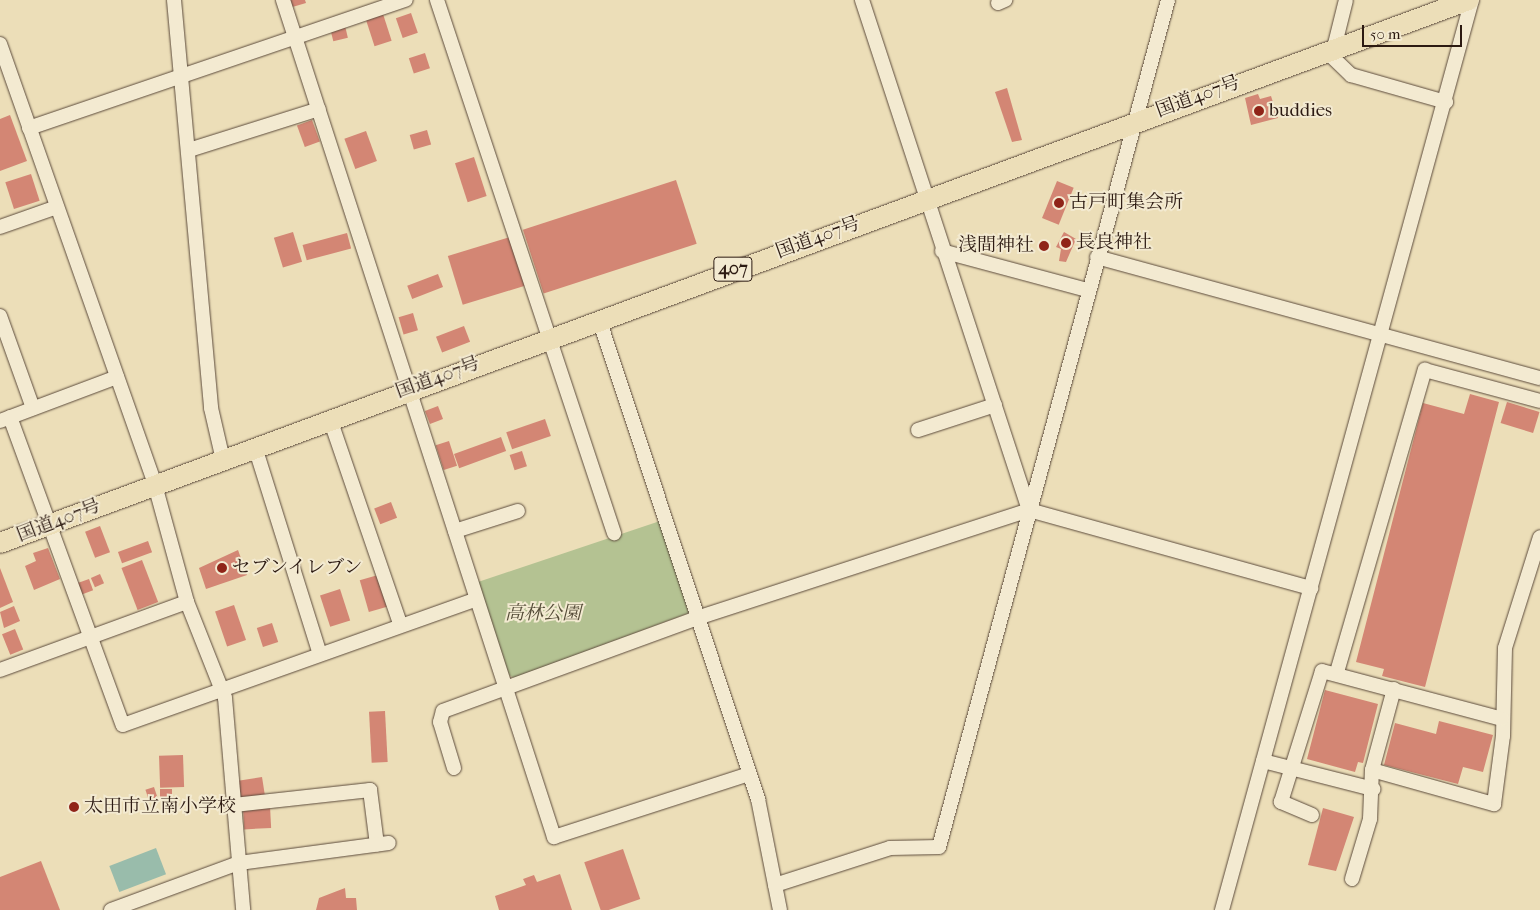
<!DOCTYPE html>
<meta charset="utf-8">
<style>
body{margin:0}
#map{position:relative;width:1540px;height:910px;overflow:hidden;background:#ecdeb8;font-family:"IM FELL French Canon","Noto Serif JP",serif}
div>[style]{position:absolute}
.green>*{inset:0;background:#b4c292}
.water>*{inset:0;background:#99bcab;transform-origin:0 0}
.building>*{inset:0;background:#d38674;transform-origin:0 0}
.roads{filter:drop-shadow(0 0 1px #5c4b3c) drop-shadow(0 0 1px #5c4b3c)}
.minor>*{height:14px;margin:-7px;padding:0 7px;transform-origin:7px;border-radius:7px;background:#f3ead1}
.highway>*{height:20px;margin:-10px;padding:0 10px;transform-origin:10px;border-radius:10px;background:#ecdeb8}
.dots>*{width:14px;height:14px;translate:-50% -50%;box-sizing:border-box;border:2px solid #f3ead1;border-radius:50%}
span{translate:-50% -50%;white-space:nowrap;text-align:center;line-height:1.15;-webkit-text-stroke:4px #f3ead1;paint-order:stroke}
.shield-label span{padding:1px 4px;background:#f3ead1;border:1px solid;border-radius:4px;-webkit-text-stroke-width:0}
.shield-label{font-size:18px;color:#2c1a12;font-weight:700}
.street-label{font-size:19px;color:#2c1a12}
.poi-label{font-size:19px;color:#2c1a12}
.left{translate:0 -50%;text-align:left}
.right{translate:-100% -50%;text-align:right}
.park-label{font-size:19px;color:#554c38;font-style:italic}
.scale{position:absolute;left:1362px;top:25px;width:100px;height:22px;box-sizing:border-box;border:2px solid #2c1a12;border-top:0;padding-left:6px;font-size:15px;line-height:18px;white-space:nowrap;color:#2c1a12;-webkit-text-stroke:4px #f3ead1;paint-order:stroke}
</style>
<div id="map">
<div class="green">
<div style="clip-path:polygon(660px 521px,689px 613px,514px 678px,509px 675px,478px 582px)"></div>
</div>
<div class="water">
<div style="left:156px;top:848px;width:28px;height:50px;rotate:69deg"></div>
</div>
<div class="building">
<div style="clip-path:polygon(286px 0,305px 0,306px 3px,289px 8px)"></div>
<div style="left:411px;top:13px;width:21px;height:16px;rotate:71deg"></div>
<div style="left:383px;top:14px;width:28px;height:18px;rotate:72deg"></div>
<div style="left:345px;top:26px;width:12px;height:15px;rotate:76deg"></div>
<div style="left:425px;top:53px;width:16px;height:17px;rotate:72deg"></div>
<div style="clip-path:polygon(1007px 88px,1022px 140px,1012px 142px,995px 92px)"></div>
<div style="clip-path:polygon(1258px 94px,1260px 99px,1271px 96px,1278px 118px,1251px 125px,1245px 98px)"></div>
<div style="clip-path:polygon(10px 115px,27px 161px,0 171px,0 119px)"></div>
<div style="left:312px;top:120px;width:23px;height:16px;rotate:70deg"></div>
<div style="left:427px;top:130px;width:15px;height:18px;rotate:74deg"></div>
<div style="left:366px;top:131px;width:32px;height:23px;rotate:70deg"></div>
<div style="left:474px;top:157px;width:41px;height:20px;rotate:72deg"></div>
<div style="left:31px;top:174px;width:28px;height:27px;rotate:72deg"></div>
<div style="left:676px;top:180px;width:67px;height:161px;rotate:72deg"></div>
<div style="left:1057px;top:181px;width:18px;height:40px;rotate:22deg"></div>
<div style="left:293px;top:232px;width:31px;height:20px;rotate:73deg"></div>
<div style="clip-path:polygon(1064px 232px,1076px 239px,1066px 262px,1059px 261px,1061px 249px,1056px 247px)"></div>
<div style="left:347px;top:233px;width:16px;height:46px;rotate:75deg"></div>
<div style="left:510px;top:237px;width:51px;height:65px;rotate:73deg"></div>
<div style="left:438px;top:274px;width:14px;height:33px;rotate:69deg"></div>
<div style="left:413px;top:313px;width:18px;height:15px;rotate:74deg"></div>
<div style="left:464px;top:326px;width:17px;height:30px;rotate:69deg"></div>
<div style="clip-path:polygon(1470px 394px,1499px 402px,1425px 687px,1382px 676px,1384px 669px,1356px 662px,1423px 403px,1464px 414px)"></div>
<div style="left:1507px;top:402px;width:34px;height:22px;rotate:17deg"></div>
<div style="left:438px;top:406px;width:14px;height:14px;rotate:69deg"></div>
<div style="left:545px;top:419px;width:18px;height:41px;rotate:71deg"></div>
<div style="left:501px;top:437px;width:15px;height:50px;rotate:70deg"></div>
<div style="left:449px;top:441px;width:26px;height:14px;rotate:72deg"></div>
<div style="left:522px;top:451px;width:16px;height:13px;rotate:72deg"></div>
<div style="left:391px;top:502px;width:17px;height:18px;rotate:69deg"></div>
<div style="left:100px;top:526px;width:28px;height:16px;rotate:69deg"></div>
<div style="left:148px;top:541px;width:12px;height:32px;rotate:70deg"></div>
<div style="clip-path:polygon(48px 548px,60px 579px,34px 590px,25px 566px,36px 561px,33px 553px)"></div>
<div style="clip-path:polygon(238px 550px,247px 575px,206px 589px,199px 568px)"></div>
<div style="left:142px;top:560px;width:45px;height:22px;rotate:69deg"></div>
<div style="clip-path:polygon(0 568px,13px 602px,0 608px)"></div>
<div style="left:100px;top:574px;width:10px;height:10px;rotate:66deg"></div>
<div style="left:378px;top:575px;width:33px;height:19px;rotate:74deg"></div>
<div style="left:89px;top:579px;width:12px;height:12px;rotate:70deg"></div>
<div style="left:340px;top:589px;width:33px;height:21px;rotate:72deg"></div>
<div style="left:234px;top:605px;width:37px;height:20px;rotate:71deg"></div>
<div style="clip-path:polygon(14px 606px,20px 621px,4px 628px,0 612px)"></div>
<div style="left:272px;top:623px;width:20px;height:16px;rotate:72deg"></div>
<div style="left:15px;top:629px;width:22px;height:14px;rotate:68deg"></div>
<div style="clip-path:polygon(1325px 690px,1378px 704px,1363px 763px,1358px 762px,1355px 772px,1307px 759px)"></div>
<div style="left:385px;top:711px;width:51px;height:16px;rotate:87deg"></div>
<div style="clip-path:polygon(1439px 721px,1493px 735px,1483px 772px,1463px 767px,1458px 784px,1384px 765px,1395px 723px,1436px 734px)"></div>
<div style="left:183px;top:755px;width:32px;height:24px;rotate:88deg"></div>
<div style="left:262px;top:777px;width:19px;height:24px;rotate:81deg"></div>
<div style="left:154px;top:787px;width:13px;height:9px;rotate:72deg"></div>
<div style="left:160px;top:789px;width:12px;height:10px"></div>
<div style="left:270px;top:806px;width:22px;height:27px;rotate:87deg"></div>
<div style="clip-path:polygon(1323px 808px,1354px 817px,1336px 871px,1308px 865px)"></div>
<div style="left:623px;top:849px;width:53px;height:41px;rotate:71deg"></div>
<div style="clip-path:polygon(41px 861px,60px 910px,0 910px,0 877px)"></div>
<div style="clip-path:polygon(560px 874px,572px 910px,499px 910px,495px 896px,526px 885px,523px 879px,534px 875px,537px 882px)"></div>
<div style="clip-path:polygon(345px 888px,346px 898px,356px 898px,357px 910px,316px 910px,319px 898px)"></div>
</div>
<div class="roads">
<div class="minor">
<div style="left:174px;top:0;width:410px;rotate:84.8deg"></div>
<div style="left:211px;top:408px;width:53px;rotate:77deg"></div>
<div style="left:283px;top:0;width:880px;rotate:72.06deg"></div>
<div style="left:554px;top:837px;width:205px;rotate:-17.9deg"></div>
<div style="left:437px;top:0;width:562px;rotate:71.63deg"></div>
<div style="left:862px;top:0;width:533px;rotate:71.87deg"></div>
<div style="left:998px;top:3px;width:8px;rotate:-23deg"></div>
<div style="left:0;top:44px;width:467px;rotate:70.6deg"></div>
<div style="left:155px;top:485px;width:121px;rotate:74.7deg"></div>
<div style="left:187px;top:602px;width:103px;rotate:68.4deg"></div>
<div style="left:225px;top:698px;width:213px;rotate:85.1deg"></div>
<div style="left:1334px;top:48px;width:49px;rotate:-76deg"></div>
<div style="left:1326px;top:51px;width:35px;rotate:44deg"></div>
<div style="left:1351px;top:75px;width:99px;rotate:15.9deg"></div>
<div style="left:29px;top:128px;width:398px;rotate:-18.8deg"></div>
<div style="left:189px;top:150px;width:136px;rotate:-17.5deg"></div>
<div style="left:0;top:227px;width:60px;rotate:-19.3deg"></div>
<div style="left:942px;top:251px;width:151px;rotate:15deg"></div>
<div style="left:1097px;top:257px;width:459px;rotate:15.3deg"></div>
<div style="left:0;top:316px;width:98px;rotate:70.3deg"></div>
<div style="left:599px;top:319px;width:506px;rotate:71.67deg"></div>
<div style="left:758px;top:799px;width:113px;rotate:78.8deg"></div>
<div style="left:10px;top:417px;width:328px;rotate:69.9deg"></div>
<div style="left:123px;top:725px;width:374px;rotate:-19.6deg"></div>
<div style="left:330px;top:419px;width:217px;rotate:71.1deg"></div>
<div style="left:0;top:421px;width:125px;rotate:-20.6deg"></div>
<div style="left:918px;top:430px;width:81px;rotate:-18deg"></div>
<div style="left:255px;top:447px;width:217px;rotate:72.6deg"></div>
<div style="left:455px;top:531px;width:66px;rotate:-17.6deg"></div>
<div style="left:0;top:670px;width:199px;rotate:-20deg"></div>
<div style="left:1337px;top:672px;width:315px;rotate:-73.8deg"></div>
<div style="left:1425px;top:370px;width:119px;rotate:15.1deg"></div>
<div style="left:1263px;top:761px;width:114px;rotate:14.3deg"></div>
<div style="left:454px;top:768px;width:48px;rotate:-106.9deg"></div>
<div style="left:440px;top:722px;width:11px;rotate:-75deg"></div>
<div style="left:443px;top:711px;width:270px;rotate:-20.1deg"></div>
<div style="left:697px;top:618px;width:349px;rotate:-18deg"></div>
<div style="left:1029px;top:510px;width:293px;rotate:15.5deg"></div>
<div style="left:1372px;top:770px;width:127px;rotate:15.6deg"></div>
<div style="left:1494px;top:804px;width:69px;rotate:-82.5deg"></div>
<div style="left:1503px;top:736px;width:88px;rotate:-88.7deg"></div>
<div style="left:1505px;top:648px;width:116px;rotate:-72.5deg"></div>
<div style="left:234px;top:805px;width:137px;rotate:-6.3deg"></div>
<div style="left:370px;top:790px;width:55px;rotate:82.7deg"></div>
<div style="left:1312px;top:815px;width:34px;rotate:-157deg"></div>
<div style="left:1281px;top:802px;width:137px;rotate:-72.6deg"></div>
<div style="left:1322px;top:671px;width:186px;rotate:14.9deg"></div>
<div style="left:1352px;top:879px;width:63px;rotate:-73.3deg"></div>
<div style="left:1370px;top:819px;width:49px;rotate:-87.7deg"></div>
<div style="left:1372px;top:770px;width:84px;rotate:-74.8deg"></div>
<div style="left:775px;top:885px;width:121px;rotate:-17.8deg"></div>
<div style="left:890px;top:848px;width:49px;rotate:-1.2deg"></div>
<div style="left:939px;top:847px;width:877px;rotate:-74.87deg"></div>
<div style="left:111px;top:910px;width:136px;rotate:-20.2deg"></div>
<div style="left:239px;top:863px;width:151px;rotate:-7.6deg"></div>
<div style="left:1222px;top:910px;width:944px;rotate:-74.64deg"></div>
</div>
<div class="highway">
<div style="left:0;top:543px;width:1566px;rotate:-20.29deg"></div>
</div>
</div>
<div class="dots">
<div style="left:1259px;top:111px;background:#8f2418"></div>
<div style="left:1059px;top:203px;background:#8f2418"></div>
<div style="left:1066px;top:243px;background:#8f2418"></div>
<div style="left:1044px;top:246px;background:#8f2418"></div>
<div style="left:222px;top:568px;background:#8f2418"></div>
<div style="left:74px;top:807px;background:#8f2418"></div>
</div>
<div class="shield-label">
<span style="left:733px;top:269px">407</span>
</div>
<div class="street-label">
<span style="left:1198px;top:97px;rotate:-20deg">国道407号</span>
<span style="left:818px;top:238px;rotate:-20deg">国道407号</span>
<span style="left:438px;top:378px;rotate:-20deg">国道407号</span>
<span style="left:59px;top:521px;rotate:-21deg">国道407号</span>
</div>
<div class="poi-label">
<span class="left" style="left:1269px;top:111px">buddies</span>
<span class="left" style="left:1069px;top:203px">古戸町集会所</span>
<span class="left" style="left:1076px;top:243px">長良神社</span>
<span class="right" style="left:1034px;top:246px">浅間神社</span>
<span class="left" style="left:232px;top:568px">セブンイレブン</span>
<span class="left" style="left:84px;top:807px">太田市立南小学校</span>
</div>
<div class="park-label">
<span style="left:543px;top:614px">高林公園</span>
</div>
<div class="scale">50 m</div>
</div>
